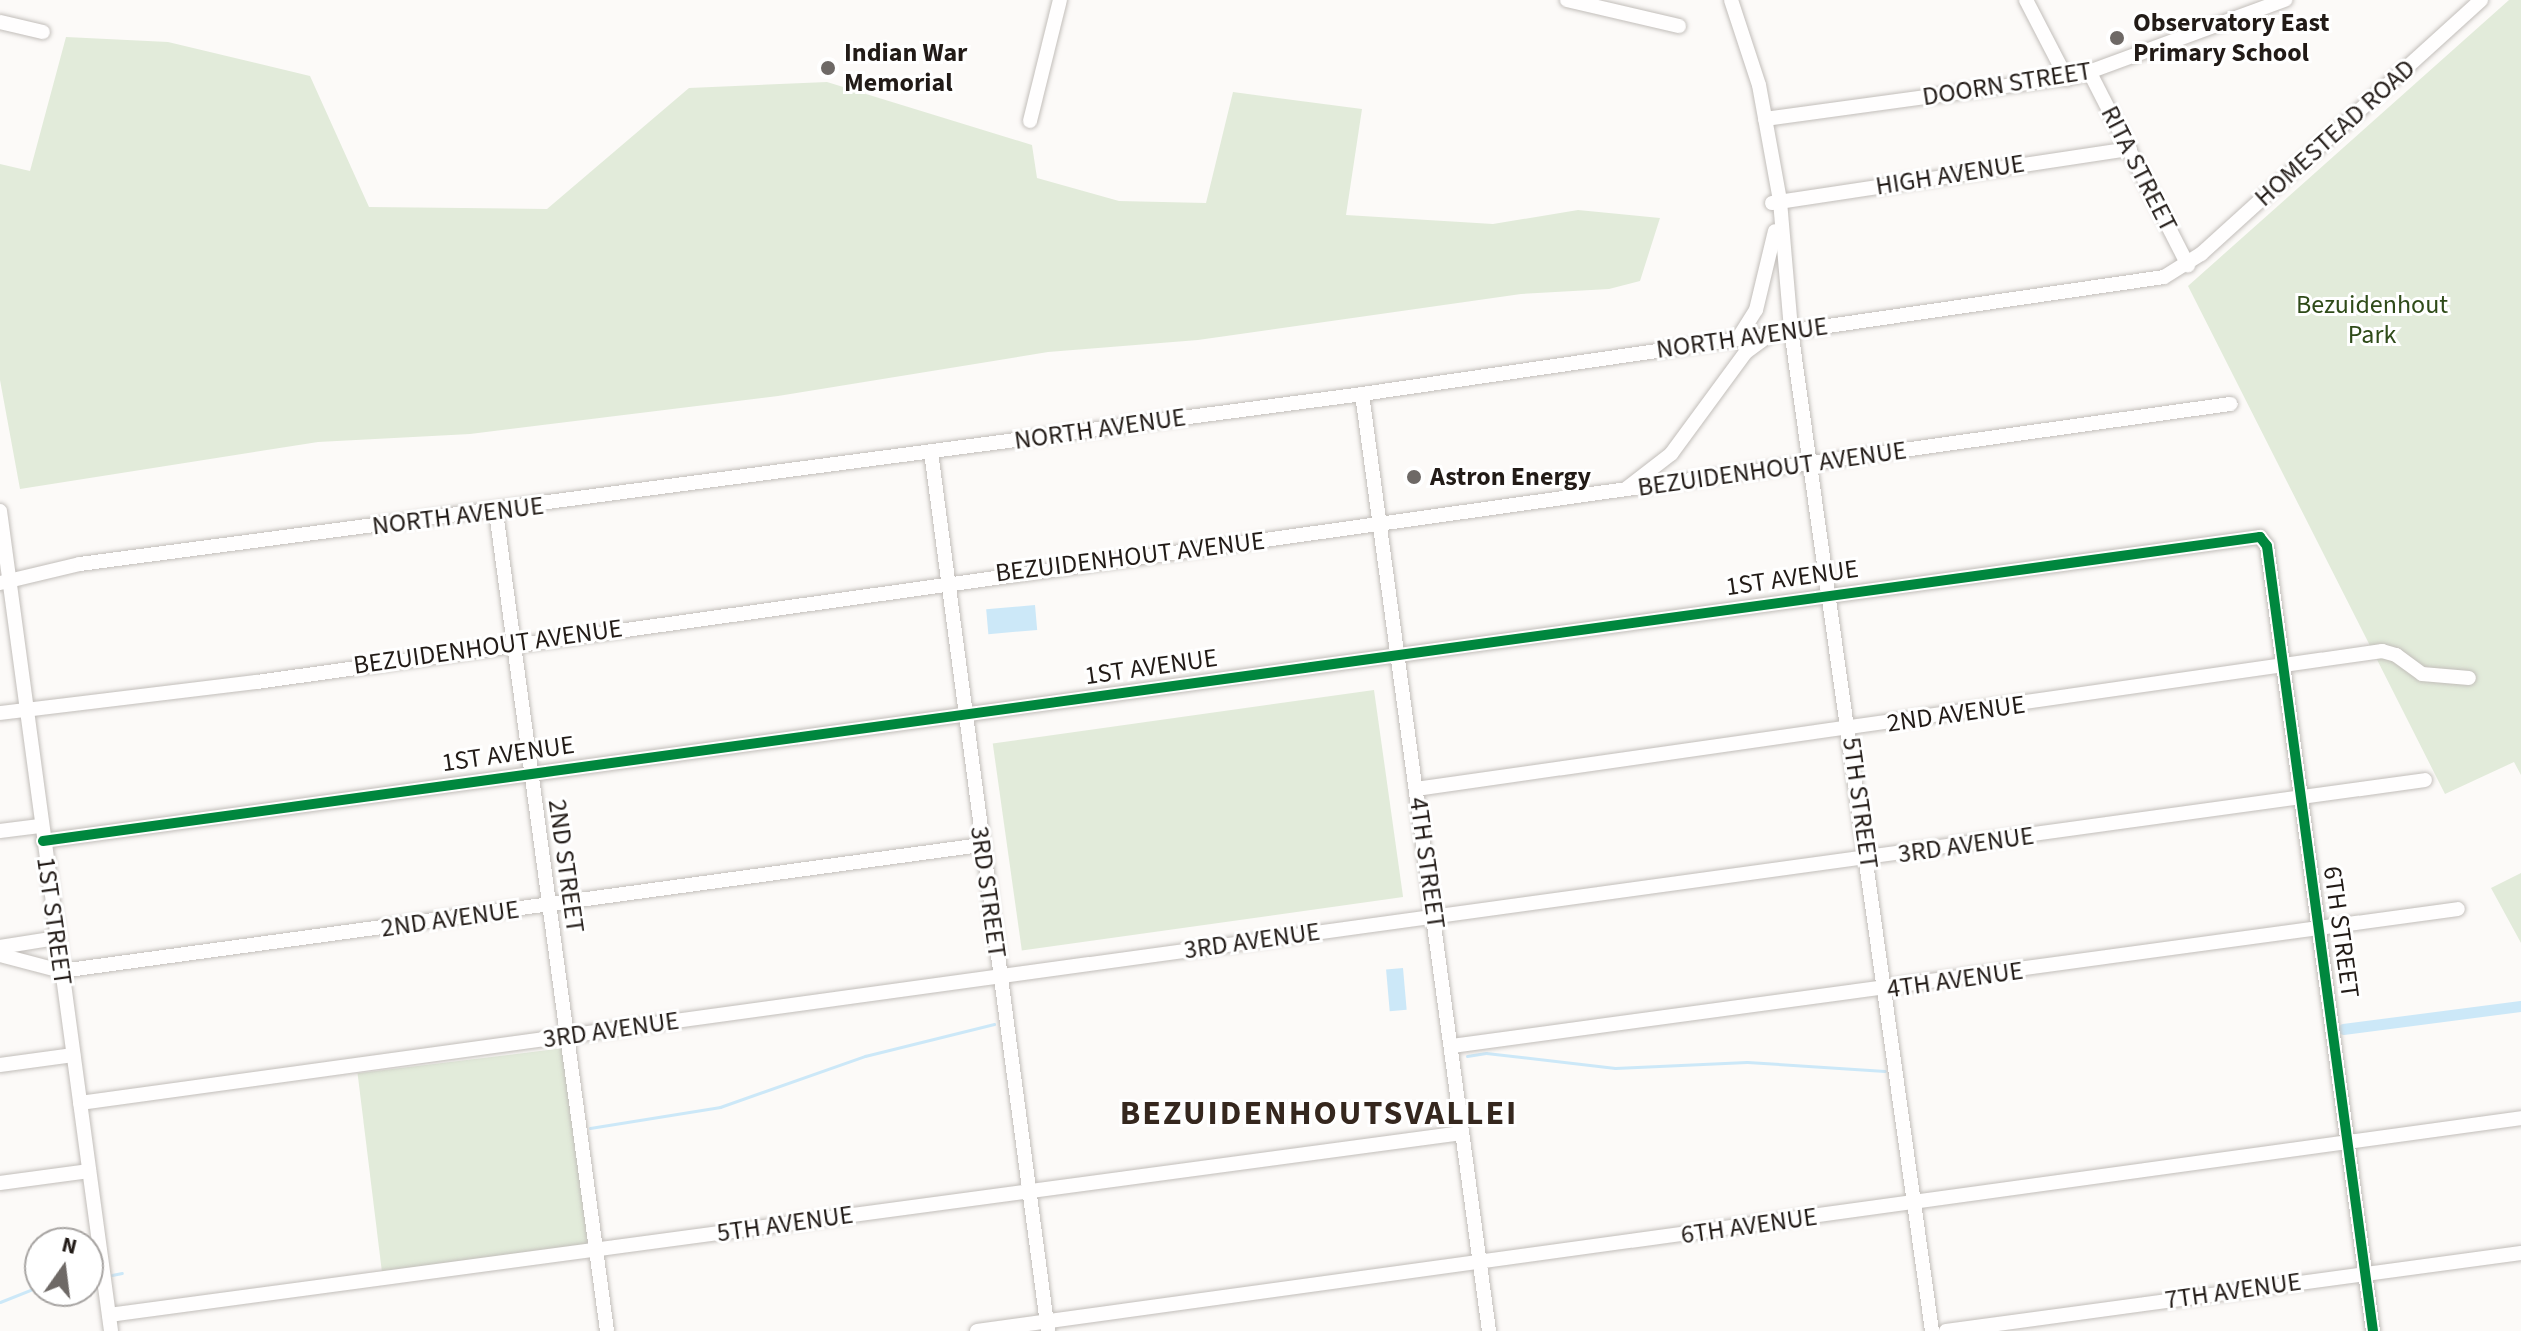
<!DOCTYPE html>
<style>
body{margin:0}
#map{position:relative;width:2521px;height:1331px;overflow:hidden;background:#fcfaf8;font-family:"Source Sans 3",sans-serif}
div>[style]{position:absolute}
.green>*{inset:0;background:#e2ebda;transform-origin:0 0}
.water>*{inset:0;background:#cce8f8;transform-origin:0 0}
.stream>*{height:3px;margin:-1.5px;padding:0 1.5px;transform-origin:1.5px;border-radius:1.5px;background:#cce8f8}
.canal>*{height:11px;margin:-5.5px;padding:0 5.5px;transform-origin:5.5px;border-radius:5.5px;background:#cce8f8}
.roads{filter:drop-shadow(0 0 2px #c2beba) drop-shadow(0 0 2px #c2beba)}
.minor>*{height:14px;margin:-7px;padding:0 7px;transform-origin:7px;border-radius:7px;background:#fffefe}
.cycleway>*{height:10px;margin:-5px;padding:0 5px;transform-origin:5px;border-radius:5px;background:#00873e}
.dots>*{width:22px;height:22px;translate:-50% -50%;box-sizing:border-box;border:4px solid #fff;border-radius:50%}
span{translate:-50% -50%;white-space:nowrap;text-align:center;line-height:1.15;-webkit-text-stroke:6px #fff;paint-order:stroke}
.poi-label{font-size:26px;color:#221b17;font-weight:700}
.left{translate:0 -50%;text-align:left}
.street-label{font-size:26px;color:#221b17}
.park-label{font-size:26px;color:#2f4b19}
.district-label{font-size:34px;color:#35271e;font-weight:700;letter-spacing:2px}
.north{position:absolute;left:24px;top:1227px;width:80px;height:80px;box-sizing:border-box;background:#fff;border:2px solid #a7a4a2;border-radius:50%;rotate:14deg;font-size:22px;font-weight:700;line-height:32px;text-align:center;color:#221b17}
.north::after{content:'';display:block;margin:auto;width:28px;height:36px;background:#6e6966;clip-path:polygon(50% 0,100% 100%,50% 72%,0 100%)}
</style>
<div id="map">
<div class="green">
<div style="clip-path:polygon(2509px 0,2521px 0,2521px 775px,2514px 762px,2445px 794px,2188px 286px)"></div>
<div style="clip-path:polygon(66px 37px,168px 42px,310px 76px,369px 207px,547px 209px,689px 88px,827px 82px,1032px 145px,1037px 178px,1119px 201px,1206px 203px,1233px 92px,1362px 109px,1346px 215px,1493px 224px,1578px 210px,1660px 218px,1640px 281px,1609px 289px,1521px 294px,1198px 340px,1048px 352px,778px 396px,470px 434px,318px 442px,20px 489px,0 380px,0 164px,30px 171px)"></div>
<div style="left:1374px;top:690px;width:209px;height:385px;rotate:82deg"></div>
<div style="clip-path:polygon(2521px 873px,2521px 943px,2491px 888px)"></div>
<div style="left:564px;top:1048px;width:202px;height:208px;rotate:83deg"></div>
</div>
<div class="water">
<div style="left:1035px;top:605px;width:25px;height:49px;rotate:85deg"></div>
<div style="left:1403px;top:968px;width:42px;height:17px;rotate:85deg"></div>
</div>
<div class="stream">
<div style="left:1467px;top:1056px;width:19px;rotate:-9deg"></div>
<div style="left:1486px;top:1053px;width:130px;rotate:6.6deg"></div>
<div style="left:1615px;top:1068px;width:132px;rotate:-2.6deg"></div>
<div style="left:1747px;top:1062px;width:138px;rotate:3.7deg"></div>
<div style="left:590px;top:1128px;width:132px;rotate:-9.2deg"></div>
<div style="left:720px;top:1107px;width:154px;rotate:-19.4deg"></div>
<div style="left:865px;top:1056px;width:133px;rotate:-13.9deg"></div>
<div style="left:112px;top:1275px;width:10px;rotate:-11deg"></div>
<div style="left:88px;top:1278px;width:7px;rotate:-8deg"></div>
<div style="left:0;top:1302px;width:43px;rotate:-21.8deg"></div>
</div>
<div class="canal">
<div style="left:2343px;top:1029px;width:179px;rotate:-7.4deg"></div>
</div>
<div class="roads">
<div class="minor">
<div style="left:1567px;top:0;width:115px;rotate:13.1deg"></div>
<div style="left:1731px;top:0;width:89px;rotate:71.8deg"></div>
<div style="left:1759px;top:85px;width:118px;rotate:79.7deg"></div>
<div style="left:1780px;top:201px;width:129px;rotate:85.1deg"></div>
<div style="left:1791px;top:330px;width:1011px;rotate:81.98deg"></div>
<div style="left:2026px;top:0;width:89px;rotate:62.6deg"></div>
<div style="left:0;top:22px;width:44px;rotate:13.1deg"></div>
<div style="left:2090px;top:73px;width:216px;rotate:63deg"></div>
<div style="left:1765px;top:119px;width:316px;rotate:-7.8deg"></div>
<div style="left:2078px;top:76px;width:221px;rotate:-20.2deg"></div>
<div style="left:1030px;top:121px;width:125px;rotate:-76.1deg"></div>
<div style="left:1772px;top:203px;width:362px;rotate:-8.6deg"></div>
<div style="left:1739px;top:337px;width:32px;rotate:-58deg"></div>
<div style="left:1756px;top:310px;width:81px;rotate:-76.5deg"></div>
<div style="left:1362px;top:394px;width:946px;rotate:82.28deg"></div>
<div style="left:931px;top:452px;width:887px;rotate:82.42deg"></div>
<div style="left:1627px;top:488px;width:56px;rotate:-37.7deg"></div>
<div style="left:1671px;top:454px;width:127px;rotate:-53.7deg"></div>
<div style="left:1746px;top:352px;width:29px;rotate:-36deg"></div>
<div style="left:0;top:511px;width:827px;rotate:82.29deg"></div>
<div style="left:496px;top:512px;width:826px;rotate:82.28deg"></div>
<div style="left:0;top:583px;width:82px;rotate:-13.4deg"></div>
<div style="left:80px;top:564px;width:1293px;rotate:-7.55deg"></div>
<div style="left:1362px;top:394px;width:810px;rotate:-8.3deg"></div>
<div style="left:2164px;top:277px;width:44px;rotate:-31.9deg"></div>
<div style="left:2201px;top:254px;width:378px;rotate:-42.2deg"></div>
<div style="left:0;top:713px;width:259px;rotate:-6.9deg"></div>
<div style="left:257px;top:682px;width:1993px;rotate:-8.02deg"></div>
<div style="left:1416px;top:789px;width:976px;rotate:-8.13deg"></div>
<div style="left:2382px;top:651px;width:15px;rotate:16deg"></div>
<div style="left:2396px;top:655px;width:32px;rotate:36deg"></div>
<div style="left:2422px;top:674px;width:47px;rotate:4.9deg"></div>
<div style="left:0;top:831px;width:40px;rotate:-7.1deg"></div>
<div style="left:43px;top:841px;width:2238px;rotate:-7.81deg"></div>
<div style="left:2260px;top:537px;width:11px;rotate:52deg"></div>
<div style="left:2267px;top:546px;width:792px;rotate:82.31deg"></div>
<div style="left:0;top:947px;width:58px;rotate:-9deg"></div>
<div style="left:0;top:955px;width:63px;rotate:14.7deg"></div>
<div style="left:61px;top:971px;width:929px;rotate:-7.8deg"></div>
<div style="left:1452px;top:1046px;width:1015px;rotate:-7.75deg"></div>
<div style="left:0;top:1065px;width:74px;rotate:-7.8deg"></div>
<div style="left:80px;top:1103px;width:2367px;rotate:-7.84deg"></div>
<div style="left:0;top:1183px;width:90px;rotate:-7.7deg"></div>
<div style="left:109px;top:1315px;width:1365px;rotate:-7.66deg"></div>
<div style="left:977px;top:1331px;width:1559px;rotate:-7.85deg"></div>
<div style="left:1946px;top:1331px;width:580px;rotate:-7.73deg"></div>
</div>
</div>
<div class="cycleway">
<div style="left:43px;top:841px;width:2238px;rotate:-7.81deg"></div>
<div style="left:2260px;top:537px;width:11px;rotate:52deg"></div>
<div style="left:2267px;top:546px;width:792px;rotate:82.31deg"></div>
</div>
<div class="dots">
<div style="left:2117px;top:38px;background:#6e6966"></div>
<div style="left:828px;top:68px;background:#6e6966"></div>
<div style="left:1414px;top:477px;background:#6e6966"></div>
</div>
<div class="poi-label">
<span class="left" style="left:2133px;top:38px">Observatory East<br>Primary School</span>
<span class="left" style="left:844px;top:68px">Indian War<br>Memorial</span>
<span class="left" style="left:1430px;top:477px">Astron Energy</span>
</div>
<div class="street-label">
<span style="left:2007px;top:84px;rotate:-9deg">DOORN STREET</span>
<span style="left:2335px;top:133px;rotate:-42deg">HOMESTEAD ROAD</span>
<span style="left:2139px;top:169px;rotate:63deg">RITA STREET</span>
<span style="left:1950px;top:175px;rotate:-9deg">HIGH AVENUE</span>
<span style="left:1742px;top:338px;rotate:-8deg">NORTH AVENUE</span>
<span style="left:1100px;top:429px;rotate:-8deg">NORTH AVENUE</span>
<span style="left:1772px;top:469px;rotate:-8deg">BEZUIDENHOUT AVENUE</span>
<span style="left:458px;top:516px;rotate:-7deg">NORTH AVENUE</span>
<span style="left:1130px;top:557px;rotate:-7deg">BEZUIDENHOUT AVENUE</span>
<span style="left:1792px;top:578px;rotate:-8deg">1ST AVENUE</span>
<span style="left:488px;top:647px;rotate:-8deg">BEZUIDENHOUT AVENUE</span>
<span style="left:1151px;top:667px;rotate:-8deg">1ST AVENUE</span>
<span style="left:1956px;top:714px;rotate:-8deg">2ND AVENUE</span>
<span style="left:508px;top:754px;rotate:-8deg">1ST AVENUE</span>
<span style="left:1860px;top:803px;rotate:82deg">5TH STREET</span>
<span style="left:1966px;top:845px;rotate:-8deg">3RD AVENUE</span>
<span style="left:1427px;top:863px;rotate:82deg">4TH STREET</span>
<span style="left:566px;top:866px;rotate:82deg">2ND STREET</span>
<span style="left:988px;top:892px;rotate:82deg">3RD STREET</span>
<span style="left:450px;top:919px;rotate:-8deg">2ND AVENUE</span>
<span style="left:54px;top:921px;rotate:82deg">1ST STREET</span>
<span style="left:2341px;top:932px;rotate:82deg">6TH STREET</span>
<span style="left:1252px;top:941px;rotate:-8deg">3RD AVENUE</span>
<span style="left:1955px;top:980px;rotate:-8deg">4TH AVENUE</span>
<span style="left:611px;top:1030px;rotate:-8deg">3RD AVENUE</span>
<span style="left:785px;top:1224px;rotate:-8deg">5TH AVENUE</span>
<span style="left:1749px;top:1226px;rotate:-8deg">6TH AVENUE</span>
<span style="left:2233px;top:1291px;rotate:-8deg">7TH AVENUE</span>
</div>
<div class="park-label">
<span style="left:2372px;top:320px">Bezuidenhout<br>Park</span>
</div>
<div class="district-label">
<span style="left:1319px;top:1114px">BEZUIDENHOUTSVALLEI</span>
</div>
<div class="north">N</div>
</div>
